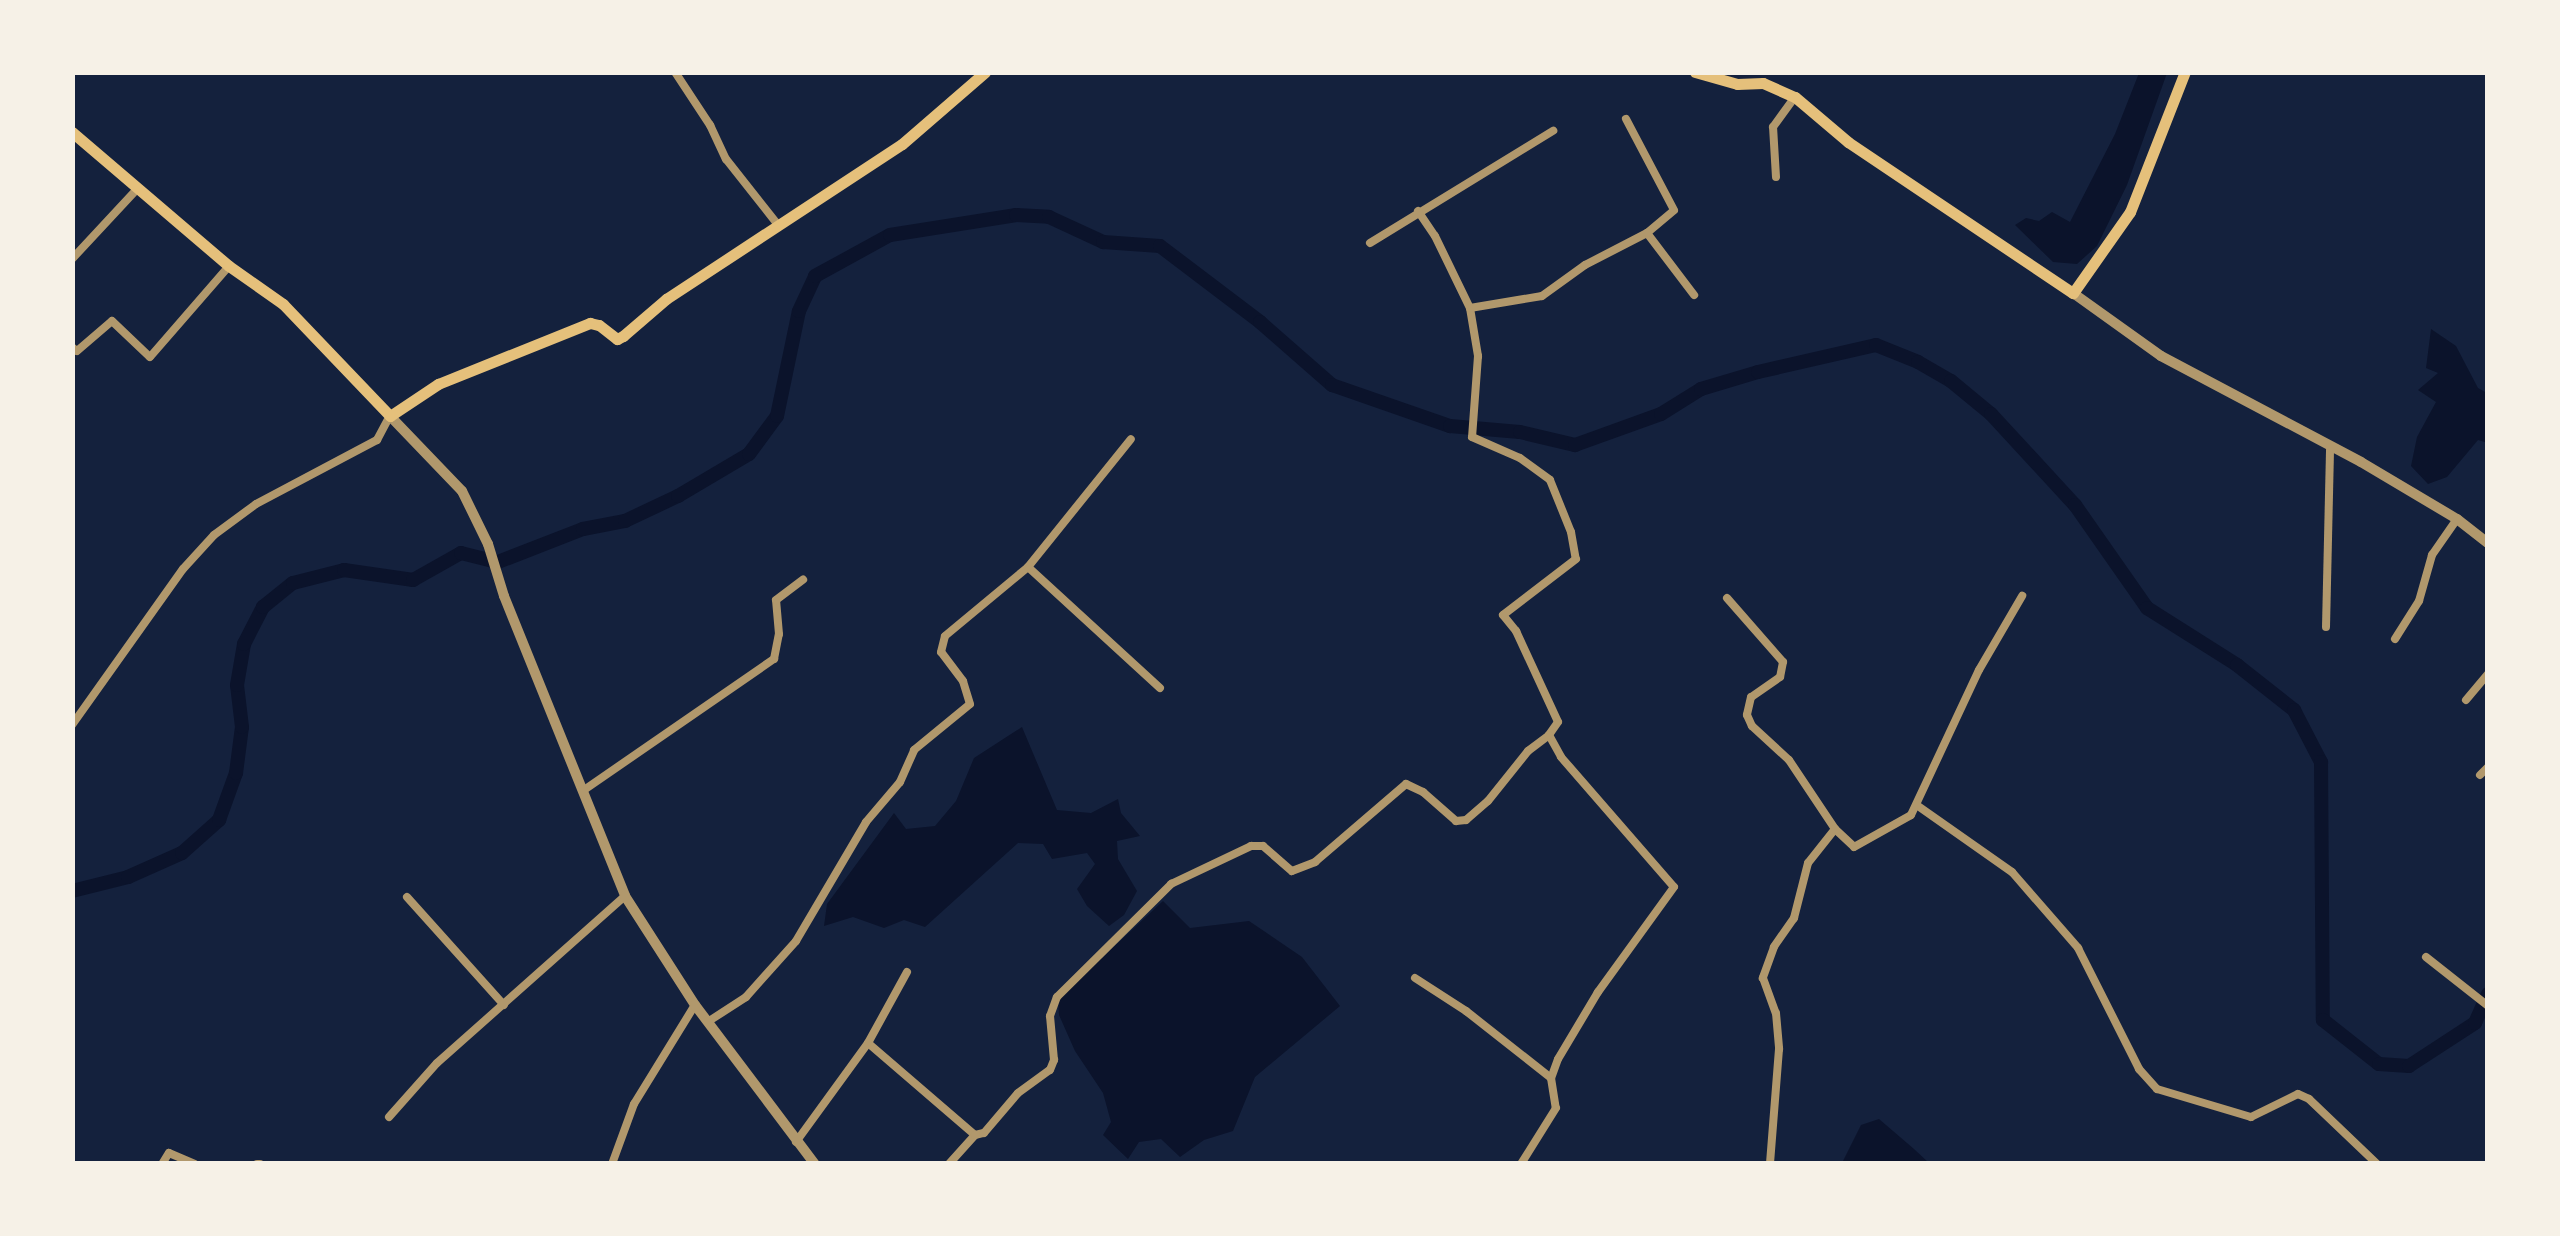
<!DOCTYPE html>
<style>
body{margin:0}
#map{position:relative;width:2560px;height:1236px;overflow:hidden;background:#14213d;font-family:"Work Sans",sans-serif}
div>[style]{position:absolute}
.water>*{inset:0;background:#0b132b}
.canal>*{height:14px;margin:-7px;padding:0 7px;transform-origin:7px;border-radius:7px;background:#0b132b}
.minor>*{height:8px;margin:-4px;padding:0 4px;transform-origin:4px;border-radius:4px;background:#b1986c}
.tertiary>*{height:10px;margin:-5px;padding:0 5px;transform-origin:5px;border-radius:5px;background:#b1986c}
.secondary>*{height:11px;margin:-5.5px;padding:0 5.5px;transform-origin:5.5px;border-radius:5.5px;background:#e5c07b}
span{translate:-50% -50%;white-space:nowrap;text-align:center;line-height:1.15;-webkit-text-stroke:10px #f6f1e7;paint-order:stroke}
.frame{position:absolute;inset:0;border:75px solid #f6f1e7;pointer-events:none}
</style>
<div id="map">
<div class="water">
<div style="clip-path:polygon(2139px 73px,2167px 73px,2127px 185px,2097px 246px,2077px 264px,2053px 262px,2015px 225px,2026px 218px,2039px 221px,2052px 212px,2070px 222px,2115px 134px)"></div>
<div style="clip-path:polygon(2431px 329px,2456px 346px,2478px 388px,2487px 393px,2488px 443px,2478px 440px,2447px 477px,2428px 484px,2411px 466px,2417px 437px,2436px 402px,2418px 390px,2438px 373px,2426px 368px)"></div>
<div style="clip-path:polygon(1022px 727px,1057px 810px,1091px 813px,1118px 799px,1121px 813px,1140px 836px,1117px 841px,1118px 859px,1137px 891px,1124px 915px,1109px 926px,1087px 906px,1077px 889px,1095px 864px,1087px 853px,1052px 859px,1043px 844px,1018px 843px,925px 927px,904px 920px,884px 928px,853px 917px,824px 926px,827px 904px,894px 813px,906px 829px,935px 826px,956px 801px,974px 758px)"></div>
<div style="clip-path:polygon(1163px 901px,1190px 928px,1249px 921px,1302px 957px,1340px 1006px,1255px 1077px,1233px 1131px,1204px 1140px,1180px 1157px,1161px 1139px,1139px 1142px,1128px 1159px,1103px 1135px,1111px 1122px,1103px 1093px,1075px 1051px,1059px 1015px,1058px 999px)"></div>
<div style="clip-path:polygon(1879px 1119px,1914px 1149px,1929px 1163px,1842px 1163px,1861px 1125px)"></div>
</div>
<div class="canal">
<div style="left:72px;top:891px;width:58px;rotate:-14deg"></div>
<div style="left:128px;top:877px;width:59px;rotate:-24deg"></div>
<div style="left:182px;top:853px;width:50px;rotate:-41.7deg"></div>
<div style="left:219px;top:820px;width:50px;rotate:-70.1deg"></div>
<div style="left:236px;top:773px;width:46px;rotate:-82.6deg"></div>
<div style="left:242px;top:727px;width:42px;rotate:-96.8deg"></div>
<div style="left:237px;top:685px;width:42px;rotate:-80.3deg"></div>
<div style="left:244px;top:644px;width:42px;rotate:-62.8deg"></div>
<div style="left:263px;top:607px;width:38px;rotate:-39deg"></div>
<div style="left:293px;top:583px;width:53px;rotate:-14.3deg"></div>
<div style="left:344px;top:570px;width:70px;rotate:8.2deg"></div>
<div style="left:413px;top:580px;width:55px;rotate:-29.4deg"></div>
<div style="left:461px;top:553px;width:38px;rotate:14deg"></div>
<div style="left:498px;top:562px;width:91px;rotate:-21.2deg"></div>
<div style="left:583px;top:529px;width:43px;rotate:-10.8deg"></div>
<div style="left:625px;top:521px;width:59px;rotate:-25.3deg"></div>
<div style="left:678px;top:496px;width:82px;rotate:-30.6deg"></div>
<div style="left:749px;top:454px;width:47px;rotate:-53.6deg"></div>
<div style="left:777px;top:416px;width:107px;rotate:-78.2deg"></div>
<div style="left:799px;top:311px;width:38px;rotate:-65deg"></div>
<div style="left:815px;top:276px;width:85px;rotate:-28.7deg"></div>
<div style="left:890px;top:235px;width:128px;rotate:-9deg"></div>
<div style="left:1016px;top:215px;width:33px;rotate:3deg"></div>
<div style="left:1049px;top:217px;width:60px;rotate:24.8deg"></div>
<div style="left:1103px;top:242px;width:57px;rotate:4deg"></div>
<div style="left:1160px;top:246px;width:126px;rotate:37.2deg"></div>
<div style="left:1260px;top:322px;width:96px;rotate:41.2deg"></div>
<div style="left:1332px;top:385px;width:125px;rotate:19.2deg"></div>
<div style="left:1450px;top:426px;width:70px;rotate:4.9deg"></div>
<div style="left:1520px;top:432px;width:57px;rotate:13.3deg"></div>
<div style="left:1575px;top:445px;width:91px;rotate:-19.8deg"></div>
<div style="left:1661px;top:414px;width:47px;rotate:-32deg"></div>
<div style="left:1701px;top:389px;width:59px;rotate:-16.6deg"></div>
<div style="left:1758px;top:372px;width:121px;rotate:-12.9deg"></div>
<div style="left:1876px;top:345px;width:45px;rotate:22deg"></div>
<div style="left:1918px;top:362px;width:38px;rotate:30deg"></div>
<div style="left:1951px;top:381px;width:52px;rotate:39.5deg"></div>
<div style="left:1991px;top:414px;width:124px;rotate:47.3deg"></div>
<div style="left:2075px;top:505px;width:126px;rotate:55deg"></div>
<div style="left:2147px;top:608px;width:107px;rotate:32.3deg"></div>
<div style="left:2237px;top:665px;width:73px;rotate:38.3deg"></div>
<div style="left:2294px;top:710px;width:59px;rotate:62.6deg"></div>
<div style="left:2321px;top:762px;width:258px;rotate:89.6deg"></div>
<div style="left:2323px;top:1020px;width:71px;rotate:38.2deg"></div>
<div style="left:2379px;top:1064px;width:30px;rotate:4deg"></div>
<div style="left:2409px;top:1066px;width:79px;rotate:-33.1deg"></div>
<div style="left:2475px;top:1023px;width:32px;rotate:-66deg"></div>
</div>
<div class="minor">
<div style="left:675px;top:72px;width:64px;rotate:56.6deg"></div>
<div style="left:710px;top:125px;width:38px;rotate:65deg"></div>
<div style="left:726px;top:159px;width:85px;rotate:51.7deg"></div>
<div style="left:1776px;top:177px;width:50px;rotate:-93.4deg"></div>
<div style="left:1773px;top:127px;width:37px;rotate:-54deg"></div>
<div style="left:1418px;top:211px;width:30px;rotate:56deg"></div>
<div style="left:1435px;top:236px;width:80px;rotate:64.1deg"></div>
<div style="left:1470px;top:308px;width:49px;rotate:80.5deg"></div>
<div style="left:1478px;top:356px;width:81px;rotate:94.2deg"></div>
<div style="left:1472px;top:437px;width:52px;rotate:23.6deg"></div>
<div style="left:1520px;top:458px;width:37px;rotate:36deg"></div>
<div style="left:1550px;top:480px;width:56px;rotate:68deg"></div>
<div style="left:1571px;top:532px;width:27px;rotate:80deg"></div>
<div style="left:1576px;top:559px;width:92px;rotate:142.5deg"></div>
<div style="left:1503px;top:615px;width:21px;rotate:51deg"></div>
<div style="left:1516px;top:631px;width:100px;rotate:65.2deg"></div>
<div style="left:1558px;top:722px;width:16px;rotate:125deg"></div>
<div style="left:1549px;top:735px;width:25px;rotate:61deg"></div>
<div style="left:1561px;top:757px;width:172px;rotate:49deg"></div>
<div style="left:1674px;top:887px;width:130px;rotate:125.9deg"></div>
<div style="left:1598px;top:992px;width:78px;rotate:120.8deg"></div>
<div style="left:1558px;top:1059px;width:20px;rotate:110deg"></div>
<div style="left:1551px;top:1078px;width:30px;rotate:81deg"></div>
<div style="left:1556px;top:1108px;width:66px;rotate:122deg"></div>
<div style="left:1647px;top:233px;width:78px;rotate:52.8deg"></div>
<div style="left:1370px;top:243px;width:215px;rotate:-31.5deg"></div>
<div style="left:72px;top:259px;width:96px;rotate:-47.1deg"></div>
<div style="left:1470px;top:308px;width:73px;rotate:-9.5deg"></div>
<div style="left:1542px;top:296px;width:53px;rotate:-35.8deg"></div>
<div style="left:1585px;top:265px;width:70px;rotate:-27.3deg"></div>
<div style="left:1647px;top:233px;width:35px;rotate:-40deg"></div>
<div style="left:1674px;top:210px;width:103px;rotate:-117.8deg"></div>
<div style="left:72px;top:347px;width:6px;rotate:39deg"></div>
<div style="left:77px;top:351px;width:46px;rotate:-40.6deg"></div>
<div style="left:112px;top:321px;width:52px;rotate:43.5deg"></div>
<div style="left:150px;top:357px;width:121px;rotate:-49deg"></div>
<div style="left:1028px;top:567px;width:179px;rotate:42.5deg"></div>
<div style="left:1727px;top:598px;width:85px;rotate:48.8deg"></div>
<div style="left:1783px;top:662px;width:15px;rotate:101deg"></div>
<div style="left:1780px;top:677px;width:35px;rotate:145deg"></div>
<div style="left:1751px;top:697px;width:18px;rotate:103deg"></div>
<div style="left:1747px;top:715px;width:12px;rotate:66deg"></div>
<div style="left:1752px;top:726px;width:50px;rotate:42.6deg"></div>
<div style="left:1789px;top:760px;width:83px;rotate:56.3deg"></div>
<div style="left:1835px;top:829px;width:43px;rotate:128.5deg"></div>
<div style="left:1808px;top:863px;width:57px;rotate:104.3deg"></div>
<div style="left:1794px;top:918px;width:35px;rotate:125deg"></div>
<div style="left:1774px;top:947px;width:33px;rotate:110deg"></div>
<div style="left:1763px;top:978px;width:37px;rotate:70deg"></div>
<div style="left:1776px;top:1013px;width:36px;rotate:85deg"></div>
<div style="left:1779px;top:1049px;width:115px;rotate:94.5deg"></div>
<div style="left:2326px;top:627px;width:178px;rotate:-88.7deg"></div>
<div style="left:2395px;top:639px;width:45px;rotate:-57.7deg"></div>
<div style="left:2419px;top:601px;width:48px;rotate:-74.2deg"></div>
<div style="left:2432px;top:555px;width:44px;rotate:-55.2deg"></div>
<div style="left:2466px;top:700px;width:34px;rotate:-50deg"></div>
<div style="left:72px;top:725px;width:191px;rotate:-54.6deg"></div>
<div style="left:183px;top:569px;width:46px;rotate:-47.6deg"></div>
<div style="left:214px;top:535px;width:52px;rotate:-36.4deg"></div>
<div style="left:256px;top:504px;width:137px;rotate:-27.9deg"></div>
<div style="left:377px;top:440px;width:27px;rotate:-62deg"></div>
<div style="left:2480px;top:775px;width:11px;rotate:-45deg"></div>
<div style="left:584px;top:790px;width:231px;rotate:-34.6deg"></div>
<div style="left:774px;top:659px;width:25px;rotate:-79deg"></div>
<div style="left:779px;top:634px;width:34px;rotate:-95deg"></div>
<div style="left:776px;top:600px;width:34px;rotate:-37deg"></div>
<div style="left:1918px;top:806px;width:115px;rotate:35.1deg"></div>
<div style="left:2012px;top:872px;width:101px;rotate:49deg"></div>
<div style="left:2078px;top:948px;width:136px;rotate:63.2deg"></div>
<div style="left:2139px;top:1069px;width:27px;rotate:48deg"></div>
<div style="left:2157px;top:1089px;width:98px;rotate:16.6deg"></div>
<div style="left:2251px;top:1117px;width:52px;rotate:-26.1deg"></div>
<div style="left:2298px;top:1094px;width:12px;rotate:24deg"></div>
<div style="left:2309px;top:1099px;width:94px;rotate:43.7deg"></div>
<div style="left:1835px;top:829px;width:26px;rotate:43deg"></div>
<div style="left:1854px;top:847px;width:65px;rotate:-29.3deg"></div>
<div style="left:1911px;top:815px;width:160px;rotate:-64.9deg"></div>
<div style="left:1979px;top:670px;width:86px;rotate:-59.8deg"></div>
<div style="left:407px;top:897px;width:145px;rotate:48.1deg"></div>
<div style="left:2426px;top:957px;width:79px;rotate:38.3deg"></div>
<div style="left:1415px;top:978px;width:61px;rotate:32.9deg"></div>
<div style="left:1466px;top:1011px;width:108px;rotate:38.2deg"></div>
<div style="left:709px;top:1021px;width:44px;rotate:-33deg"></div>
<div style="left:746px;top:997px;width:75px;rotate:-48.2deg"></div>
<div style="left:796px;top:941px;width:138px;rotate:-59.5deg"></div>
<div style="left:866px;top:822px;width:52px;rotate:-49.6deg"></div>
<div style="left:900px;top:782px;width:35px;rotate:-66deg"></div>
<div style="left:914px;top:750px;width:72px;rotate:-39.4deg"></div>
<div style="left:970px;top:704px;width:24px;rotate:-107deg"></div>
<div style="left:963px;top:681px;width:36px;rotate:-127deg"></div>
<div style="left:941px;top:652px;width:16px;rotate:-76deg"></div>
<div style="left:945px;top:636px;width:108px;rotate:-39.7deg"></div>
<div style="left:1028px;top:567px;width:164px;rotate:-51.2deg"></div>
<div style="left:868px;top:1043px;width:141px;rotate:40.7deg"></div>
<div style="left:975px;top:1135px;width:39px;rotate:132deg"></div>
<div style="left:389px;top:1117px;width:72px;rotate:-48.4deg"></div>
<div style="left:437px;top:1063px;width:251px;rotate:-41.6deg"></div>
<div style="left:975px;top:1135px;width:9px;rotate:-13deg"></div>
<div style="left:984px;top:1133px;width:52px;rotate:-49.6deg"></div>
<div style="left:1018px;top:1093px;width:39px;rotate:-36deg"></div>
<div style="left:1050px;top:1070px;width:11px;rotate:-68deg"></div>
<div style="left:1054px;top:1060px;width:44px;rotate:-95.2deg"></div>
<div style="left:1050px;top:1016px;width:20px;rotate:-70deg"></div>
<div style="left:1057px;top:997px;width:161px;rotate:-44.7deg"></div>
<div style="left:1171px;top:884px;width:89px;rotate:-25.4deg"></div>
<div style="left:1251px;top:846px;width:12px"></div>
<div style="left:1263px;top:846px;width:38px;rotate:41deg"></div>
<div style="left:1292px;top:871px;width:25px;rotate:-21deg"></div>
<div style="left:1315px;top:862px;width:120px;rotate:-40.6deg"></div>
<div style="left:1406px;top:784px;width:19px;rotate:25deg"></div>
<div style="left:1423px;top:792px;width:44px;rotate:41.3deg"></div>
<div style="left:1456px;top:821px;width:10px;rotate:-6deg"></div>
<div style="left:1466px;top:820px;width:29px;rotate:-41deg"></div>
<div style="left:1488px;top:801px;width:64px;rotate:-51.3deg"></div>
<div style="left:1528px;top:751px;width:26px;rotate:-37deg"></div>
<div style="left:796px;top:1142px;width:122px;rotate:-54deg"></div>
<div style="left:868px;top:1043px;width:81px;rotate:-61.2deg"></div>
<div style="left:162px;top:1164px;width:13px;rotate:-58deg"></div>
<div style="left:169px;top:1153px;width:28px;rotate:23deg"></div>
<div style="left:257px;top:1164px;width:3px"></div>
<div style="left:612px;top:1164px;width:64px;rotate:-69.9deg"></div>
<div style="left:634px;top:1104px;width:116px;rotate:-58.4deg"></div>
</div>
<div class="tertiary">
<div style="left:2073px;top:293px;width:108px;rotate:35.6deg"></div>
<div style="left:2161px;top:356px;width:226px;rotate:27.9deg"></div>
<div style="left:2361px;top:462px;width:112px;rotate:30.7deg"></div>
<div style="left:2457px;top:519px;width:39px;rotate:38deg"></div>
<div style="left:390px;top:416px;width:104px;rotate:46.2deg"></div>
<div style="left:462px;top:491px;width:59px;rotate:63.9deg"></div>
<div style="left:488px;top:544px;width:54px;rotate:72.9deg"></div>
<div style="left:504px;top:596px;width:323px;rotate:68deg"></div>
<div style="left:625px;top:896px;width:130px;rotate:57.3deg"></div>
<div style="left:695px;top:1005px;width:199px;rotate:53deg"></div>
</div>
<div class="secondary">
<div style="left:1695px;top:72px;width:44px;rotate:15.9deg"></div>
<div style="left:1737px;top:84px;width:26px;rotate:-2deg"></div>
<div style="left:1763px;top:83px;width:35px;rotate:24deg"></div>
<div style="left:1795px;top:97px;width:70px;rotate:40.3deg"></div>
<div style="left:1848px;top:142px;width:271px;rotate:33.9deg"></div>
<div style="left:2073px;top:293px;width:99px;rotate:-54.9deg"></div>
<div style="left:2130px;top:212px;width:150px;rotate:-68.6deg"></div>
<div style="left:72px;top:132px;width:206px;rotate:40.5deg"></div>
<div style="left:229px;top:266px;width:66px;rotate:35.1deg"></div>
<div style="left:283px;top:304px;width:155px;rotate:46.3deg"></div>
<div style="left:390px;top:416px;width:58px;rotate:-33.7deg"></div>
<div style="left:438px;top:384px;width:164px;rotate:-21.9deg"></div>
<div style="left:590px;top:323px;width:9px;rotate:13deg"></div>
<div style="left:599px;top:325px;width:23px;rotate:38deg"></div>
<div style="left:617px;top:339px;width:7px;rotate:-27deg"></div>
<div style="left:623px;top:336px;width:57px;rotate:-40.7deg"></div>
<div style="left:666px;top:299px;width:282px;rotate:-33.3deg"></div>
<div style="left:902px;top:144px;width:110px;rotate:-40.9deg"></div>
</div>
<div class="frame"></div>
</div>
